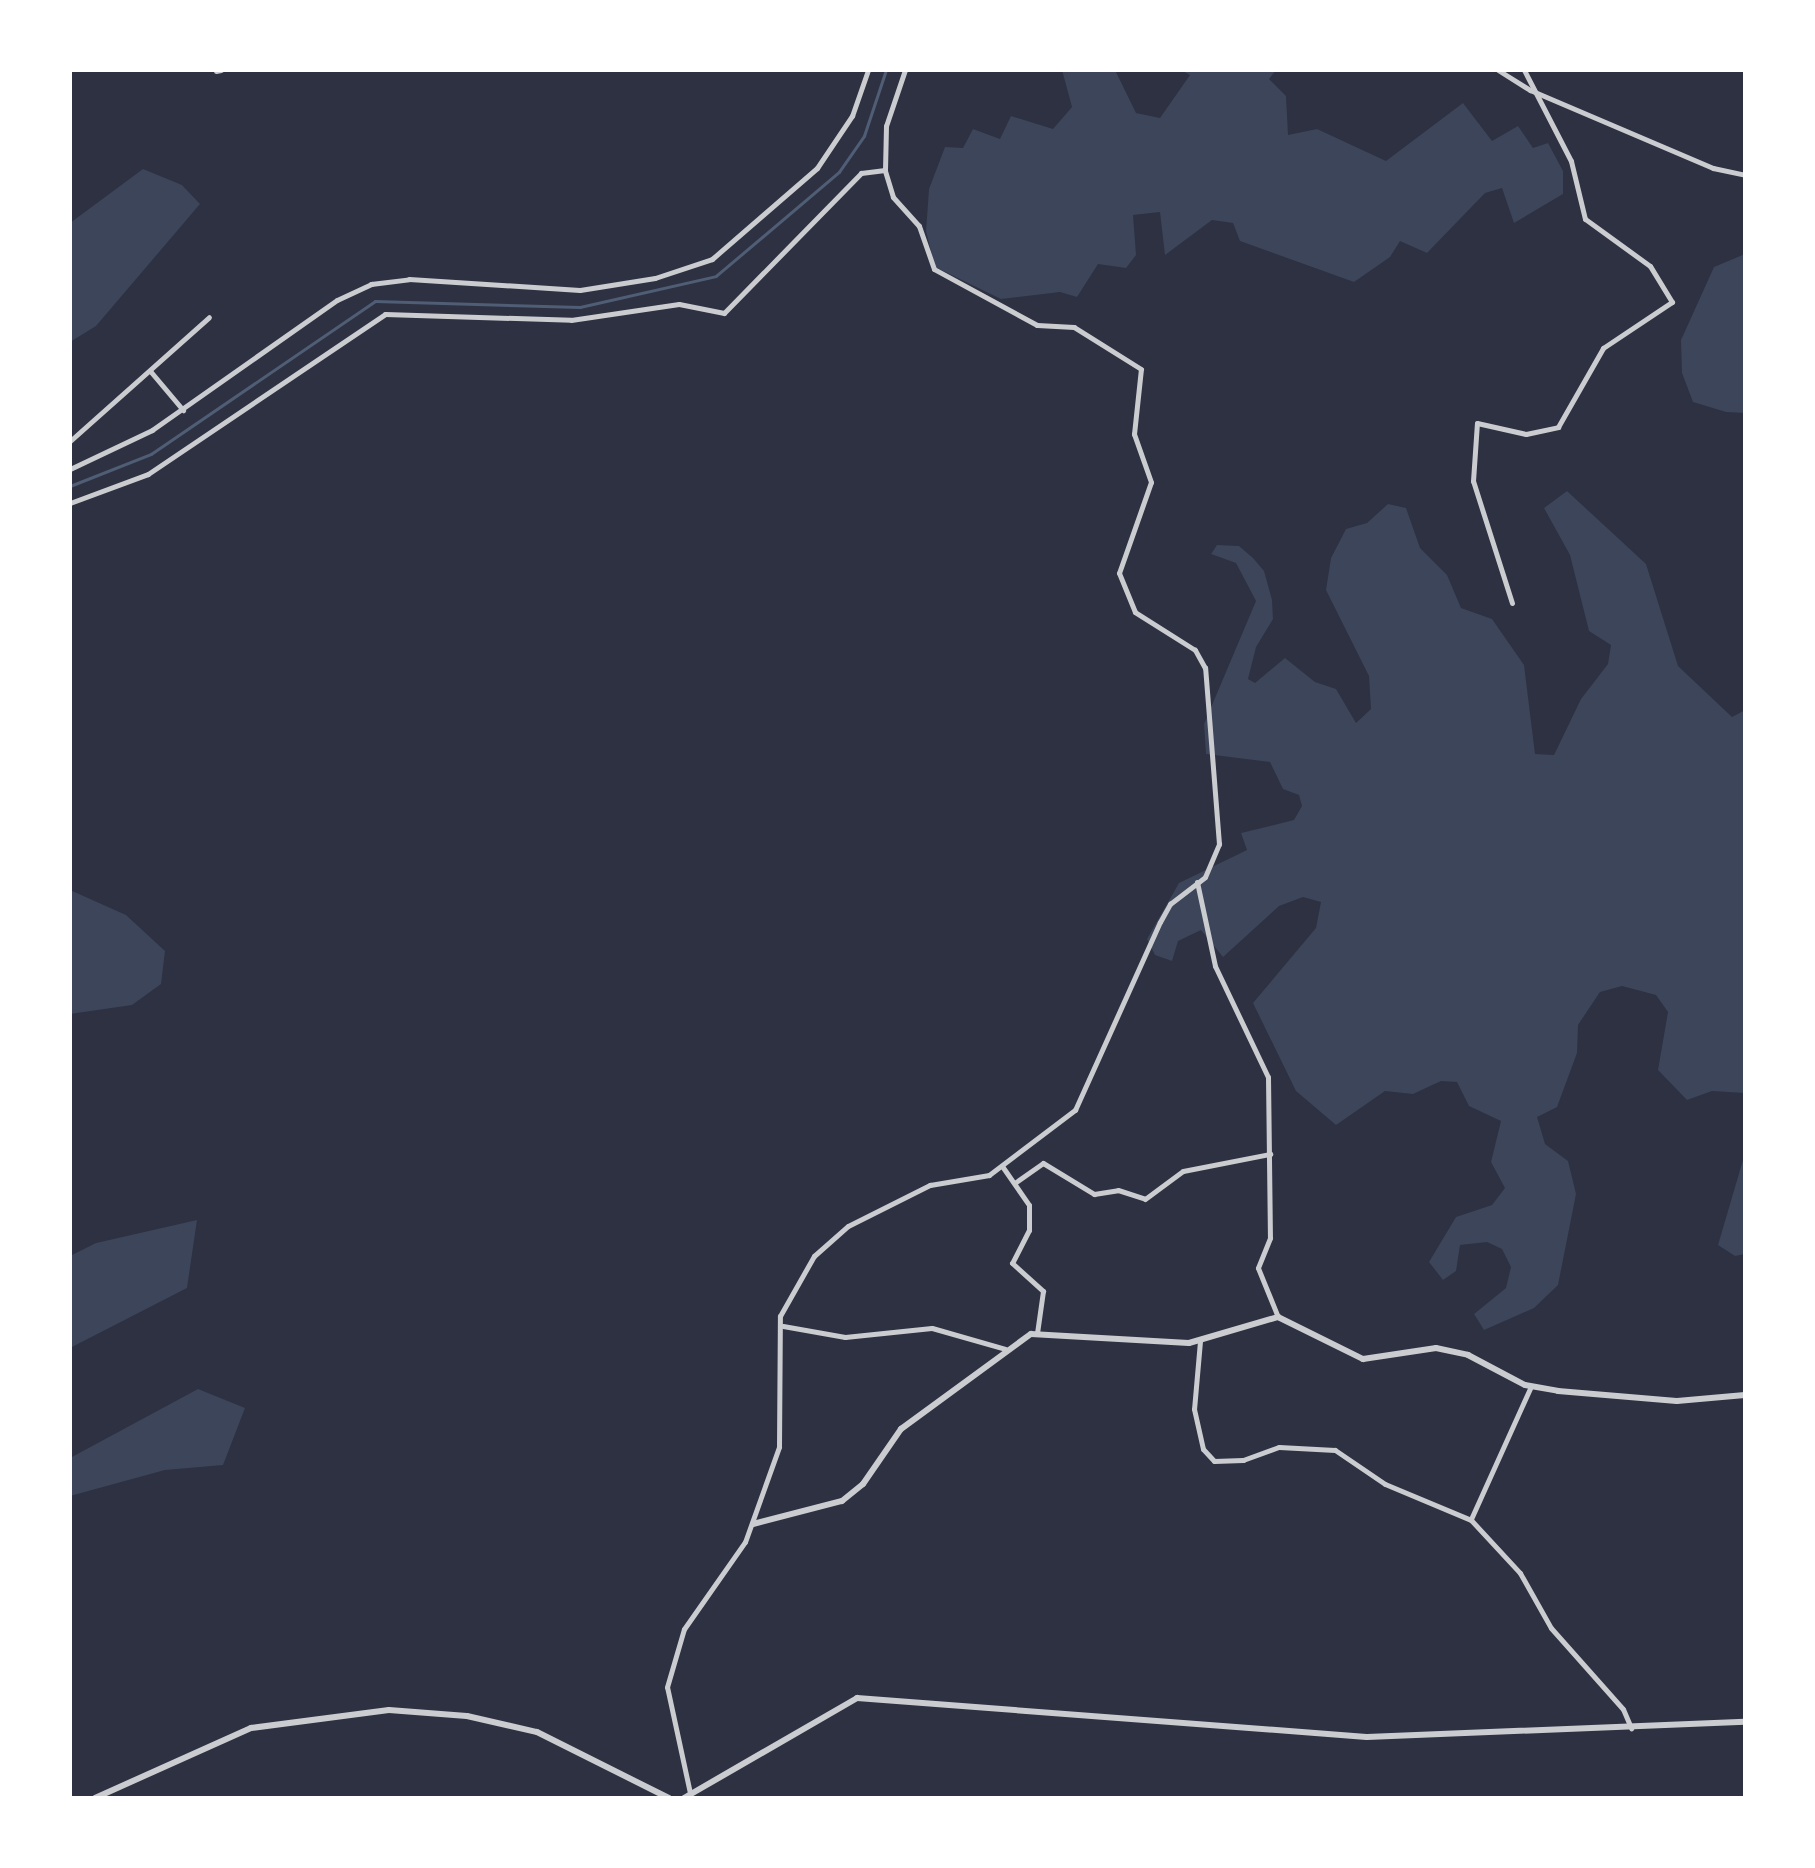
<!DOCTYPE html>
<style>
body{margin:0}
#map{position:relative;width:1815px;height:1868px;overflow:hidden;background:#2d3142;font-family:"Asap Condensed",sans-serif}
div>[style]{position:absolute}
.green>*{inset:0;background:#3c4559}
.stream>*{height:2.5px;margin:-1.25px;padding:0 1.25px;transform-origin:1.25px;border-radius:1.25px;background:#4f5d75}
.minor>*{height:5px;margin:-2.5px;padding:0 2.5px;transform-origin:2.5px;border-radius:2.5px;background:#caccd0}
.tertiary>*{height:6px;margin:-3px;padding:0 3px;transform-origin:3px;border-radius:3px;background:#caccd0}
span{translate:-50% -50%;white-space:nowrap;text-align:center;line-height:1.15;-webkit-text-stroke:10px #fff;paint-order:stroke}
.frame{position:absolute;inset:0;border:72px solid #fff;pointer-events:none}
</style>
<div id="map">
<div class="green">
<div style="clip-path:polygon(1062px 70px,1115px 70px,1136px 113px,1160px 118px,1190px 75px,1181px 70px,1276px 70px,1269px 79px,1286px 96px,1288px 135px,1317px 129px,1386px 161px,1463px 103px,1492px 141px,1518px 126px,1533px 148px,1548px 143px,1563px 171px,1563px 194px,1514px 223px,1502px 188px,1485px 193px,1427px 253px,1400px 241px,1390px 257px,1354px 282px,1240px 241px,1233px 223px,1212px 220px,1165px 255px,1160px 212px,1133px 215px,1136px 255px,1126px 268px,1098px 264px,1077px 297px,1060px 292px,1001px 299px,935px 267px,926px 231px,929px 189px,945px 147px,963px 148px,973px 129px,1000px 139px,1011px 116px,1053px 129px,1072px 107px)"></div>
<div style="clip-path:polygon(143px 169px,182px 185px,200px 204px,96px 326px,70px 342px,70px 223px)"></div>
<div style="clip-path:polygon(1745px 254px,1745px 413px,1726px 412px,1693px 402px,1682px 373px,1681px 340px,1714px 267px)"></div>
<div style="clip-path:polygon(1567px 491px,1646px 564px,1678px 666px,1732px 717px,1745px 710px,1745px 1093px,1712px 1091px,1687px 1100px,1658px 1070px,1668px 1012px,1656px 995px,1622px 986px,1600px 992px,1578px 1025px,1577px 1053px,1557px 1107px,1537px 1117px,1545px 1144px,1568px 1161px,1576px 1194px,1558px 1285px,1534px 1308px,1484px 1330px,1474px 1314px,1506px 1288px,1511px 1267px,1502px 1249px,1487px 1242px,1460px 1245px,1456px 1271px,1443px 1280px,1429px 1262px,1456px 1217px,1492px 1205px,1505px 1188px,1491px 1162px,1501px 1121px,1469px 1106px,1457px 1082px,1441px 1081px,1413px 1094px,1385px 1091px,1336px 1125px,1296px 1091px,1253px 1003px,1316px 928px,1321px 902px,1303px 897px,1279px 906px,1223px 957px,1201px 930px,1178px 941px,1172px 961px,1155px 955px,1147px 939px,1179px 883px,1247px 850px,1241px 833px,1294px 820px,1302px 806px,1299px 795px,1283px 789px,1270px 762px,1206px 754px,1204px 724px,1256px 601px,1236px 563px,1211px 554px,1217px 545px,1239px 546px,1253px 558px,1264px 571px,1272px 600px,1273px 619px,1256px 647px,1248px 679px,1255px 683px,1285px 658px,1315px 682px,1336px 689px,1356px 723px,1371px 709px,1369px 676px,1326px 590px,1331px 558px,1346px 529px,1367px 523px,1388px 504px,1406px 508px,1420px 548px,1447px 575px,1461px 608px,1492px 619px,1524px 665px,1535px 754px,1554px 755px,1581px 699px,1608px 664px,1611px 645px,1589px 631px,1570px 555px,1544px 508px)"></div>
<div style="clip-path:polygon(70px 890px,126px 915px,165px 951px,161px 984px,132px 1005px,70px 1014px)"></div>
<div style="clip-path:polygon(1745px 1153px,1745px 1254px,1735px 1256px,1718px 1245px)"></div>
<div style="clip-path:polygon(197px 1220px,187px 1288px,70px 1348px,70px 1256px,96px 1243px)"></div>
<div style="clip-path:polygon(198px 1389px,245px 1408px,223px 1465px,165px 1470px,70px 1496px,70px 1458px)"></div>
</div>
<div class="stream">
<div style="left:70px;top:486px;width:87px;rotate:-21.6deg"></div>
<div style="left:151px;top:454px;width:271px;rotate:-34.3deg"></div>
<div style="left:375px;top:301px;width:205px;rotate:1.7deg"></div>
<div style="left:580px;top:307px;width:139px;rotate:-12.8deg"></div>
<div style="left:716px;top:276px;width:161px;rotate:-40.2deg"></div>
<div style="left:839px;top:172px;width:44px;rotate:-55.2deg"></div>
<div style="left:864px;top:136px;width:70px;rotate:-71.6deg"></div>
</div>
<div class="minor">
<div style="left:1498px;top:70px;width:38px;rotate:32deg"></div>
<div style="left:1530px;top:90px;width:199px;rotate:23.1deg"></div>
<div style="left:1713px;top:168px;width:33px;rotate:12deg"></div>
<div style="left:216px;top:71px;width:5px;rotate:-11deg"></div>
<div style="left:151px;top:372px;width:50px;rotate:49.9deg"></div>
<div style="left:70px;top:441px;width:186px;rotate:-41.7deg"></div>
<div style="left:70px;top:469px;width:91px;rotate:-25.4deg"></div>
<div style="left:152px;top:430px;width:226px;rotate:-35.1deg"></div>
<div style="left:337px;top:300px;width:38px;rotate:-25deg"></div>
<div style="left:371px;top:284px;width:38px;rotate:-7deg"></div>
<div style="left:409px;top:279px;width:171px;rotate:3.7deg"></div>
<div style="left:580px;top:290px;width:76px;rotate:-9.1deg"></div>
<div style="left:655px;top:278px;width:60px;rotate:-18.4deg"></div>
<div style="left:712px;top:259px;width:139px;rotate:-40.9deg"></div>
<div style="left:817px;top:168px;width:63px;rotate:-56.1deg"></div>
<div style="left:852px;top:116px;width:49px;rotate:-70.8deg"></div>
<div style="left:70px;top:503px;width:83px;rotate:-20.4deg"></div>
<div style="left:148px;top:474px;width:286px;rotate:-34deg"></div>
<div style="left:385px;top:314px;width:186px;rotate:1.8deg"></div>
<div style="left:571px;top:320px;width:109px;rotate:-8.4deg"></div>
<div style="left:679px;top:304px;width:46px;rotate:11.3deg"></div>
<div style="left:724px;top:313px;width:196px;rotate:-45.6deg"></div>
<div style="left:861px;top:173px;width:24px;rotate:-7deg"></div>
<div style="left:885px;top:170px;width:44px;rotate:-88.7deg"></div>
<div style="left:886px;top:126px;width:59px;rotate:-71.3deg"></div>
<div style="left:1512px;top:603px;width:128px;rotate:-107.7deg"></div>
<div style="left:1473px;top:481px;width:58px;rotate:-86.1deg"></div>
<div style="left:1477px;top:423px;width:50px;rotate:12.7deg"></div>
<div style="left:1526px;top:434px;width:33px;rotate:-12deg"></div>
<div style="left:1558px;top:427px;width:91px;rotate:-60.3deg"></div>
<div style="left:1603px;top:348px;width:83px;rotate:-33.7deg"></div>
<div style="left:1672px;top:302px;width:42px;rotate:-121.4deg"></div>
<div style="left:1650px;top:266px;width:80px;rotate:-144.1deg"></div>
<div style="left:1585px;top:219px;width:60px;rotate:-103.6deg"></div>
<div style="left:1571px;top:161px;width:102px;rotate:-117.3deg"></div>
<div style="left:1197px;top:882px;width:86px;rotate:77.9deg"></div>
<div style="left:1215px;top:966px;width:123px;rotate:64.5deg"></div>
<div style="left:1268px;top:1077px;width:161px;rotate:89.3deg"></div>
<div style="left:1270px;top:1238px;width:32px;rotate:112deg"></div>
<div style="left:1258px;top:1268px;width:53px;rotate:67.8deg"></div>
<div style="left:1002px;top:1166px;width:47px;rotate:55.3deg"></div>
<div style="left:1029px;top:1205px;width:25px;rotate:90deg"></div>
<div style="left:1029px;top:1230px;width:37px;rotate:117deg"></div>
<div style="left:1012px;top:1263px;width:42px;rotate:42.1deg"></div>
<div style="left:1043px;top:1291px;width:42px;rotate:98.1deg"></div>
<div style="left:1016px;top:1182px;width:33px;rotate:-35deg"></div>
<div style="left:1043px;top:1163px;width:60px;rotate:31.3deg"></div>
<div style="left:1094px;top:1194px;width:24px;rotate:-9deg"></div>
<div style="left:1118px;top:1190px;width:28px;rotate:18deg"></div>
<div style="left:1145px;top:1199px;width:47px;rotate:-36.4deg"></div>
<div style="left:1183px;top:1171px;width:89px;rotate:-11.1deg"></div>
<div style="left:783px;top:1326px;width:63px;rotate:10.1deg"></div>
<div style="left:845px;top:1337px;width:87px;rotate:-5.9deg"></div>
<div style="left:932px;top:1328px;width:76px;rotate:16deg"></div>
<div style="left:1200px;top:1341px;width:68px;rotate:95deg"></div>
<div style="left:1194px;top:1409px;width:41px;rotate:77.3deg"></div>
<div style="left:1203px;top:1449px;width:16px;rotate:47deg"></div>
<div style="left:1214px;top:1461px;width:29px;rotate:-2deg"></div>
<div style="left:1243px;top:1460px;width:38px;rotate:-20deg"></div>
<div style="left:1279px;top:1447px;width:56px;rotate:3.1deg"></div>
<div style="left:1335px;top:1450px;width:60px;rotate:34.2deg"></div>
<div style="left:1385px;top:1484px;width:93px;rotate:22.7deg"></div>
<div style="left:1471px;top:1520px;width:72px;rotate:47.2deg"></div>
<div style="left:1520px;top:1573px;width:63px;rotate:60.6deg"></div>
<div style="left:1551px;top:1628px;width:108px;rotate:48.4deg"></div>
<div style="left:1623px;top:1709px;width:21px;rotate:67deg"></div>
<div style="left:1471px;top:1519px;width:146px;rotate:-65.7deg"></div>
<div style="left:690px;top:1793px;width:108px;rotate:-102.2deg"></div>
<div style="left:667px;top:1687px;width:60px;rotate:-73.7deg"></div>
<div style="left:684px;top:1629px;width:106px;rotate:-55deg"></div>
<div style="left:745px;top:1542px;width:101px;rotate:-70.3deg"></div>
<div style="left:779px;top:1447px;width:131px;rotate:-89.6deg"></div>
<div style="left:780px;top:1316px;width:69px;rotate:-60.5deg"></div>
<div style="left:814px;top:1256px;width:45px;rotate:-41.4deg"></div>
<div style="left:848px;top:1226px;width:92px;rotate:-26.6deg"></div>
<div style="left:930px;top:1185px;width:60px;rotate:-9.6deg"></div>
<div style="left:989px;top:1175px;width:108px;rotate:-37.1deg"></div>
<div style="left:1075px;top:1110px;width:206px;rotate:-65.7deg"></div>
<div style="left:1160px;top:922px;width:21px;rotate:-61deg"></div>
<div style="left:1170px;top:904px;width:44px;rotate:-37.6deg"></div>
<div style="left:1205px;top:877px;width:36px;rotate:-67deg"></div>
<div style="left:1219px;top:844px;width:177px;rotate:-94.5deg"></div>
<div style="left:1205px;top:668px;width:21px;rotate:-119deg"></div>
<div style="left:1195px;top:650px;width:71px;rotate:-147.7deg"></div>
<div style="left:1135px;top:612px;width:42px;rotate:-112.3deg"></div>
<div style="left:1119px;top:573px;width:96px;rotate:-70.6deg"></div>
<div style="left:1151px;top:482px;width:51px;rotate:-109.5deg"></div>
<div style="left:1134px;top:434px;width:65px;rotate:-83.9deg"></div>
<div style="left:1141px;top:369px;width:79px;rotate:-147.9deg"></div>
<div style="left:1074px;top:327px;width:37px;rotate:-177deg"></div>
<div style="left:1037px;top:325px;width:117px;rotate:-151.5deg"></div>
<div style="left:934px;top:269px;width:46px;rotate:-109.2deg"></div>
<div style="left:919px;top:226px;width:39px;rotate:-132deg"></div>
<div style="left:893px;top:197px;width:28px;rotate:-107deg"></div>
</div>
<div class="tertiary">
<div style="left:753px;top:1524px;width:92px;rotate:-14.5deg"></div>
<div style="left:842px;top:1501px;width:27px;rotate:-39deg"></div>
<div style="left:863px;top:1484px;width:67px;rotate:-55.4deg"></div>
<div style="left:901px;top:1429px;width:161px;rotate:-36.2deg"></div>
<div style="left:1031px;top:1334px;width:158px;rotate:3.3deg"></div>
<div style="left:1189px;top:1343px;width:93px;rotate:-16.3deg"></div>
<div style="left:1278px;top:1317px;width:95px;rotate:26.3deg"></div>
<div style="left:1363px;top:1359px;width:74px;rotate:-8.6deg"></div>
<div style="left:1436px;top:1348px;width:33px;rotate:12deg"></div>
<div style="left:1468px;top:1355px;width:64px;rotate:27.8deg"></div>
<div style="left:1525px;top:1385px;width:34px;rotate:10deg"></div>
<div style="left:1558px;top:1391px;width:119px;rotate:4.8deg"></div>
<div style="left:1677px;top:1401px;width:68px;rotate:-5deg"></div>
<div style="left:95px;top:1798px;width:171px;rotate:-24.2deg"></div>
<div style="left:251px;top:1728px;width:139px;rotate:-7.4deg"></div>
<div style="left:389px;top:1710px;width:78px;rotate:4.4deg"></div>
<div style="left:467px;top:1716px;width:72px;rotate:12.9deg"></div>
<div style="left:537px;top:1732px;width:148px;rotate:26.6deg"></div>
<div style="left:684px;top:1798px;width:200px;rotate:-30deg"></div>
<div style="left:857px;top:1698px;width:511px;rotate:4.37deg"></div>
<div style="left:1367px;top:1737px;width:378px;rotate:-2.3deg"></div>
</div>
<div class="frame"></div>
</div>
